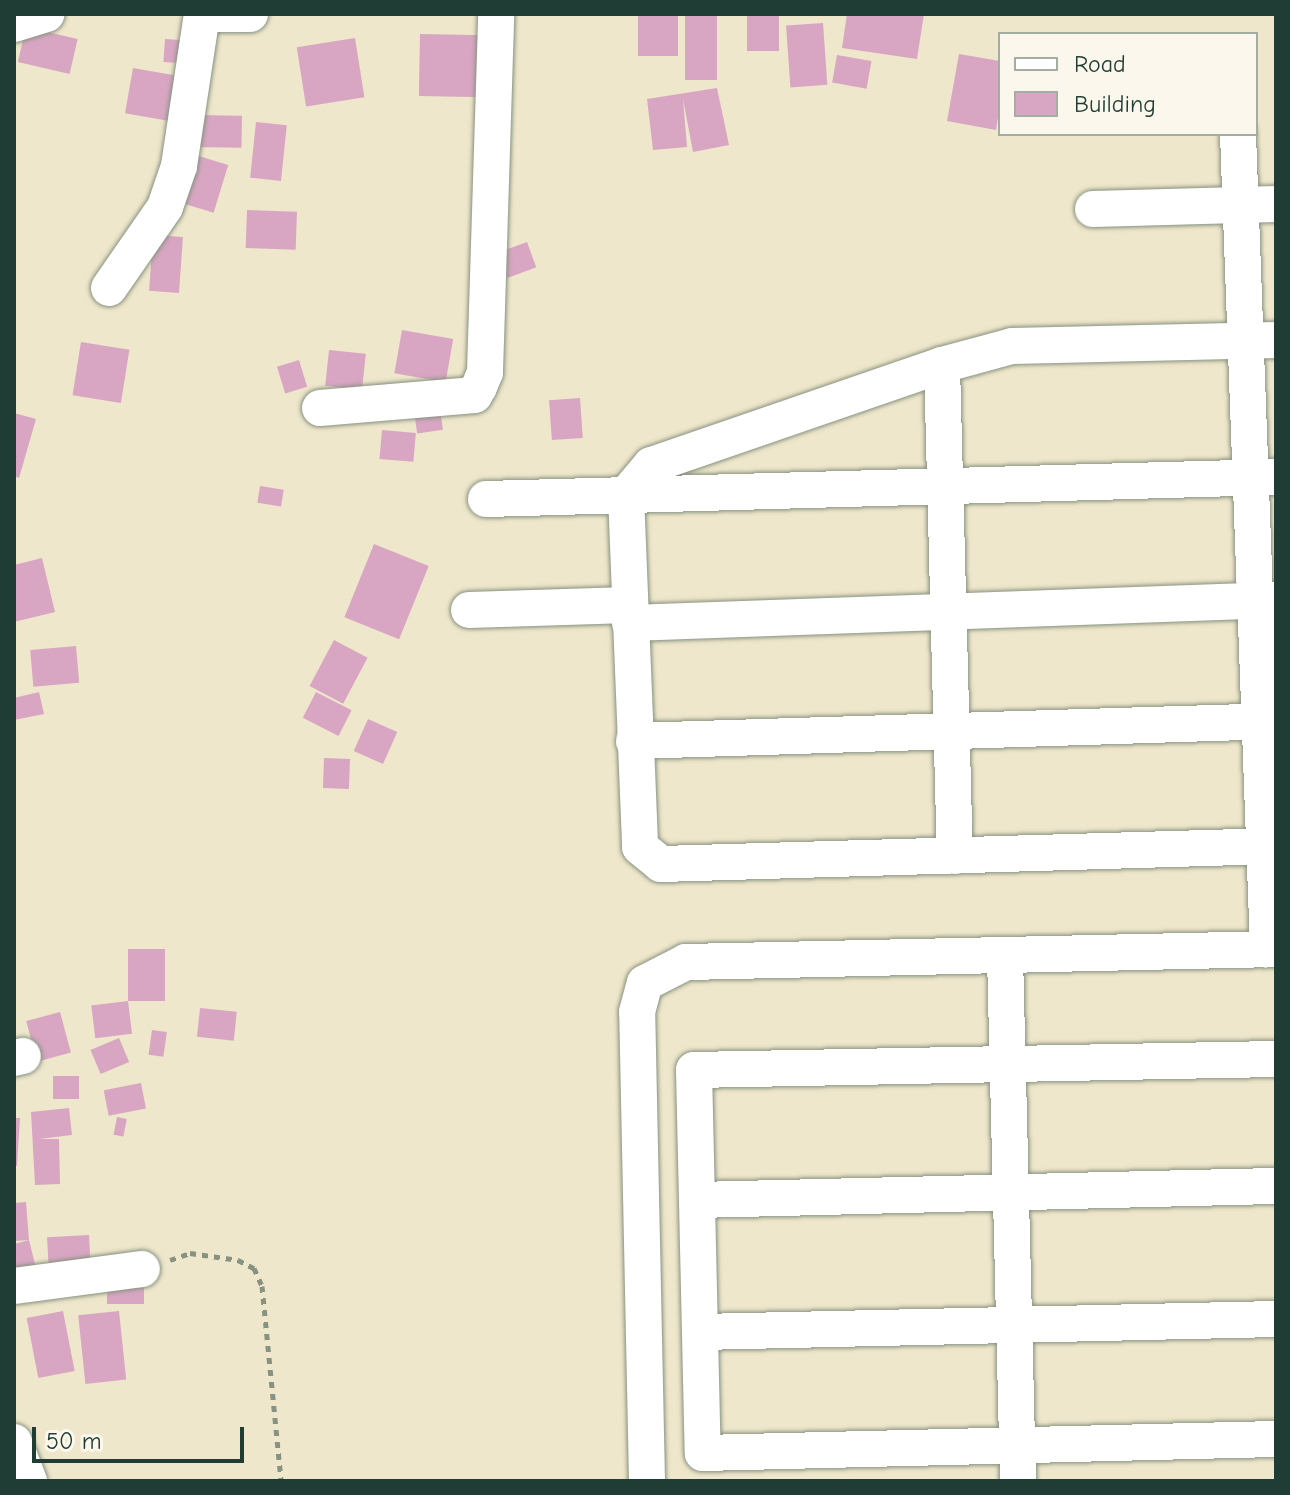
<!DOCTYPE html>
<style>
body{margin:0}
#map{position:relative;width:1290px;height:1495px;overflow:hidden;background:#efe7cb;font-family:"Comic Neue",sans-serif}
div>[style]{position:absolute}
.building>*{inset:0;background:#d8a6c2;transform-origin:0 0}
.path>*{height:5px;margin-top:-2.5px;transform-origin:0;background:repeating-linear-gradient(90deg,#879280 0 6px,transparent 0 12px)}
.roads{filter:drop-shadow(0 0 2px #879280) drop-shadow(0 0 2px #879280)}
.minor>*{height:36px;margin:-18px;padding:0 18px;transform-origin:18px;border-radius:18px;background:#fff}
span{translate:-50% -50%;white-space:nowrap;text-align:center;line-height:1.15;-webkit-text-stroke:6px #fbf7ec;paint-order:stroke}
.frame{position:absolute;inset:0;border:16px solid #1f3d34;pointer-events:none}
.legend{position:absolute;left:998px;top:32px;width:260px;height:104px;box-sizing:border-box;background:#fbf7ec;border:2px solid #a3ada2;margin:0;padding:10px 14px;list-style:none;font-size:24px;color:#1f3d34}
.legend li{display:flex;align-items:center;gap:16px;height:40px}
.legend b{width:40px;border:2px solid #a3ada2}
.scale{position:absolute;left:32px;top:1427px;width:212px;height:36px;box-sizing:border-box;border:4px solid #1f3d34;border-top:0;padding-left:10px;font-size:24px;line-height:28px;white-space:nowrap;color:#1f3d34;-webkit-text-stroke:6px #fbf7ec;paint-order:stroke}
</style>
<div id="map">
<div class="building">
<div style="left:638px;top:14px;width:40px;height:42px"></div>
<div style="left:685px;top:14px;width:32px;height:66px"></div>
<div style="left:747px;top:14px;width:32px;height:37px"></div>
<div style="clip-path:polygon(847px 14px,924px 14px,917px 59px,842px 48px)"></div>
<div style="left:823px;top:23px;width:62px;height:37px;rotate:86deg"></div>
<div style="left:26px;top:27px;width:53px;height:36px;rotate:13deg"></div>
<div style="left:420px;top:34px;width:66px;height:62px;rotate:1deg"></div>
<div style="left:355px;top:38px;width:60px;height:59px;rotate:81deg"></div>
<div style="left:165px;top:39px;width:26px;height:23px;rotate:4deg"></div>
<div style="clip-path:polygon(959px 54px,1000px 61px,1000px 105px,996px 130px,947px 121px)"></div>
<div style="left:837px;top:55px;width:35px;height:28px;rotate:10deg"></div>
<div style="left:133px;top:68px;width:45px;height:46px;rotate:10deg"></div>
<div style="clip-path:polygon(717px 88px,729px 145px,693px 152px,683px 99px,687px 147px,653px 150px,647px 99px)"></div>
<div style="left:193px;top:115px;width:49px;height:32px;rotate:1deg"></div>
<div style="left:256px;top:122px;width:31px;height:56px;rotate:6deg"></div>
<div style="left:189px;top:153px;width:41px;height:50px;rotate:17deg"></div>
<div style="left:247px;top:210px;width:50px;height:38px;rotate:2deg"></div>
<div style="left:153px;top:235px;width:30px;height:56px;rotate:4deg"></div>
<div style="left:527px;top:242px;width:27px;height:31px;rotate:70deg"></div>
<div style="left:402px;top:330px;width:52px;height:44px;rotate:10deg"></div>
<div style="left:81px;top:342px;width:49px;height:54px;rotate:9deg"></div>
<div style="left:329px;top:350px;width:37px;height:36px;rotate:6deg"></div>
<div style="left:299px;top:360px;width:28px;height:23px;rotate:73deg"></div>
<div style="left:580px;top:398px;width:40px;height:31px;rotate:86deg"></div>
<div style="left:440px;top:409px;width:21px;height:26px;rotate:82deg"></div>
<div style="clip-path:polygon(14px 413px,36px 419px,19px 478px,14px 476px)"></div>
<div style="left:382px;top:430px;width:34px;height:29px;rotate:5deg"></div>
<div style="left:260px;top:486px;width:24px;height:17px;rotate:9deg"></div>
<div style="left:374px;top:544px;width:59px;height:79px;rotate:22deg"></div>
<div style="clip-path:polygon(42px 558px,55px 612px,14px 622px,14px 565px)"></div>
<div style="left:334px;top:640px;width:38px;height:52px;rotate:28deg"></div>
<div style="left:76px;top:646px;width:37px;height:46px;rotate:85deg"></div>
<div style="clip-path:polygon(39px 692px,44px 714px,14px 720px,14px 698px)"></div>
<div style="left:316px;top:692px;width:40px;height:29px;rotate:27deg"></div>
<div style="left:368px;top:719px;width:32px;height:35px;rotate:24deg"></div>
<div style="left:324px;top:758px;width:26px;height:30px;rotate:2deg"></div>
<div style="left:128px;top:949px;width:37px;height:52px"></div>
<div style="left:128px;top:1001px;width:33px;height:37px;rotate:83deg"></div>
<div style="left:200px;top:1008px;width:37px;height:29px;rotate:6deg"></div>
<div style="left:60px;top:1012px;width:42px;height:35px;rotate:75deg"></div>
<div style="left:152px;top:1030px;width:15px;height:25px;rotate:8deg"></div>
<div style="left:119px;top:1038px;width:26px;height:31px;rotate:67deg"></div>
<div style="left:79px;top:1076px;width:23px;height:26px;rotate:90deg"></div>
<div style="left:141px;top:1083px;width:26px;height:38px;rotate:79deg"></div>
<div style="clip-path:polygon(69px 1108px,72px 1135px,39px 1139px,59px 1139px,60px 1184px,35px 1185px,31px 1112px)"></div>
<div style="left:117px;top:1117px;width:10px;height:18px;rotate:11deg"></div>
<div style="clip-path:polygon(14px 1118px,20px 1118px,17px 1166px,14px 1165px)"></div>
<div style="clip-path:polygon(26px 1202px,29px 1240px,14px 1241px,14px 1203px)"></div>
<div style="left:89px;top:1235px;width:39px;height:42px;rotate:87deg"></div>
<div style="clip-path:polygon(29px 1240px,37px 1272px,14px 1278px,14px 1244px)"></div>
<div style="left:107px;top:1288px;width:37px;height:16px"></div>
<div style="left:63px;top:1311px;width:61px;height:37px;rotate:79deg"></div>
<div style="left:119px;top:1311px;width:69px;height:41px;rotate:84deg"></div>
</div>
<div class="path">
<div style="left:170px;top:1260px;width:21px;rotate:-19deg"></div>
<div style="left:190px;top:1253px;width:49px;rotate:8.3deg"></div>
<div style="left:238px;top:1260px;width:18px;rotate:27deg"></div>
<div style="left:254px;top:1268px;width:20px;rotate:66deg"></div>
<div style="left:262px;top:1286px;width:196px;rotate:84.4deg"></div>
</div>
<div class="roads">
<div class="minor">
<div style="left:207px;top:14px;width:43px"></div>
<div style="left:14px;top:24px;width:34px;rotate:-17deg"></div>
<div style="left:1238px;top:134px;width:816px;rotate:87.89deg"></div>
<div style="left:1093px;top:209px;width:183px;rotate:-1.6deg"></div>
<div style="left:109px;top:288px;width:98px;rotate:-55.3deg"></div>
<div style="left:165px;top:207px;width:43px;rotate:-71.1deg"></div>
<div style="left:179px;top:166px;width:154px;rotate:-81.4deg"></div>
<div style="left:1276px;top:340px;width:264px;rotate:178.7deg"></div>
<div style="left:1012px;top:346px;width:73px;rotate:164.8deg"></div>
<div style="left:942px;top:365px;width:308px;rotate:161deg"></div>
<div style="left:651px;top:465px;width:39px;rotate:130deg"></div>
<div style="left:626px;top:495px;width:352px;rotate:87.7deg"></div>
<div style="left:640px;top:847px;width:27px;rotate:39deg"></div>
<div style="left:661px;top:864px;width:615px;rotate:-1.68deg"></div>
<div style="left:942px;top:365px;width:491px;rotate:88.5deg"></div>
<div style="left:320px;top:408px;width:155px;rotate:-4.8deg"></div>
<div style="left:474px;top:395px;width:9px;rotate:-58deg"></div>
<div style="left:479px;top:387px;width:16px;rotate:-68deg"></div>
<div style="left:485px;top:372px;width:358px;rotate:-88.2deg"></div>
<div style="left:486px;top:499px;width:788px;rotate:-1.6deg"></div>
<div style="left:469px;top:610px;width:160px;rotate:-1.8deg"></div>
<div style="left:630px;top:623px;width:646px;rotate:-2.04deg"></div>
<div style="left:634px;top:741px;width:642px;rotate:-1.78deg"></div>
<div style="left:1005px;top:956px;width:525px;rotate:88.58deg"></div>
<div style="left:14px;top:1058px;width:9px;rotate:-13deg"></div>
<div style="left:1276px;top:1059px;width:582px;rotate:178.92deg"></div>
<div style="left:694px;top:1070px;width:383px;rotate:88.7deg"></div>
<div style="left:703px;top:1453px;width:573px;rotate:-1.4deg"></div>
<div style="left:697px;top:1200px;width:579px;rotate:-1.39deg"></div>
<div style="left:14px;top:1286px;width:129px;rotate:-7.6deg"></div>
<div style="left:700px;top:1332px;width:576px;rotate:-1.29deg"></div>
<div style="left:14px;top:1442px;width:42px;rotate:69deg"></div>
<div style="left:647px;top:1481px;width:469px;rotate:-91.2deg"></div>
<div style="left:637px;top:1012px;width:30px;rotate:-75deg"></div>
<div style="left:645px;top:983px;width:46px;rotate:-27.1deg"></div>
<div style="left:686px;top:962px;width:590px;rotate:-1.26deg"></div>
</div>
</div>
<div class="frame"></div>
<ul class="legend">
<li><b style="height:10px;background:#fff"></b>Road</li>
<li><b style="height:22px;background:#d8a6c2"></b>Building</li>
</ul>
<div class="scale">50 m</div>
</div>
